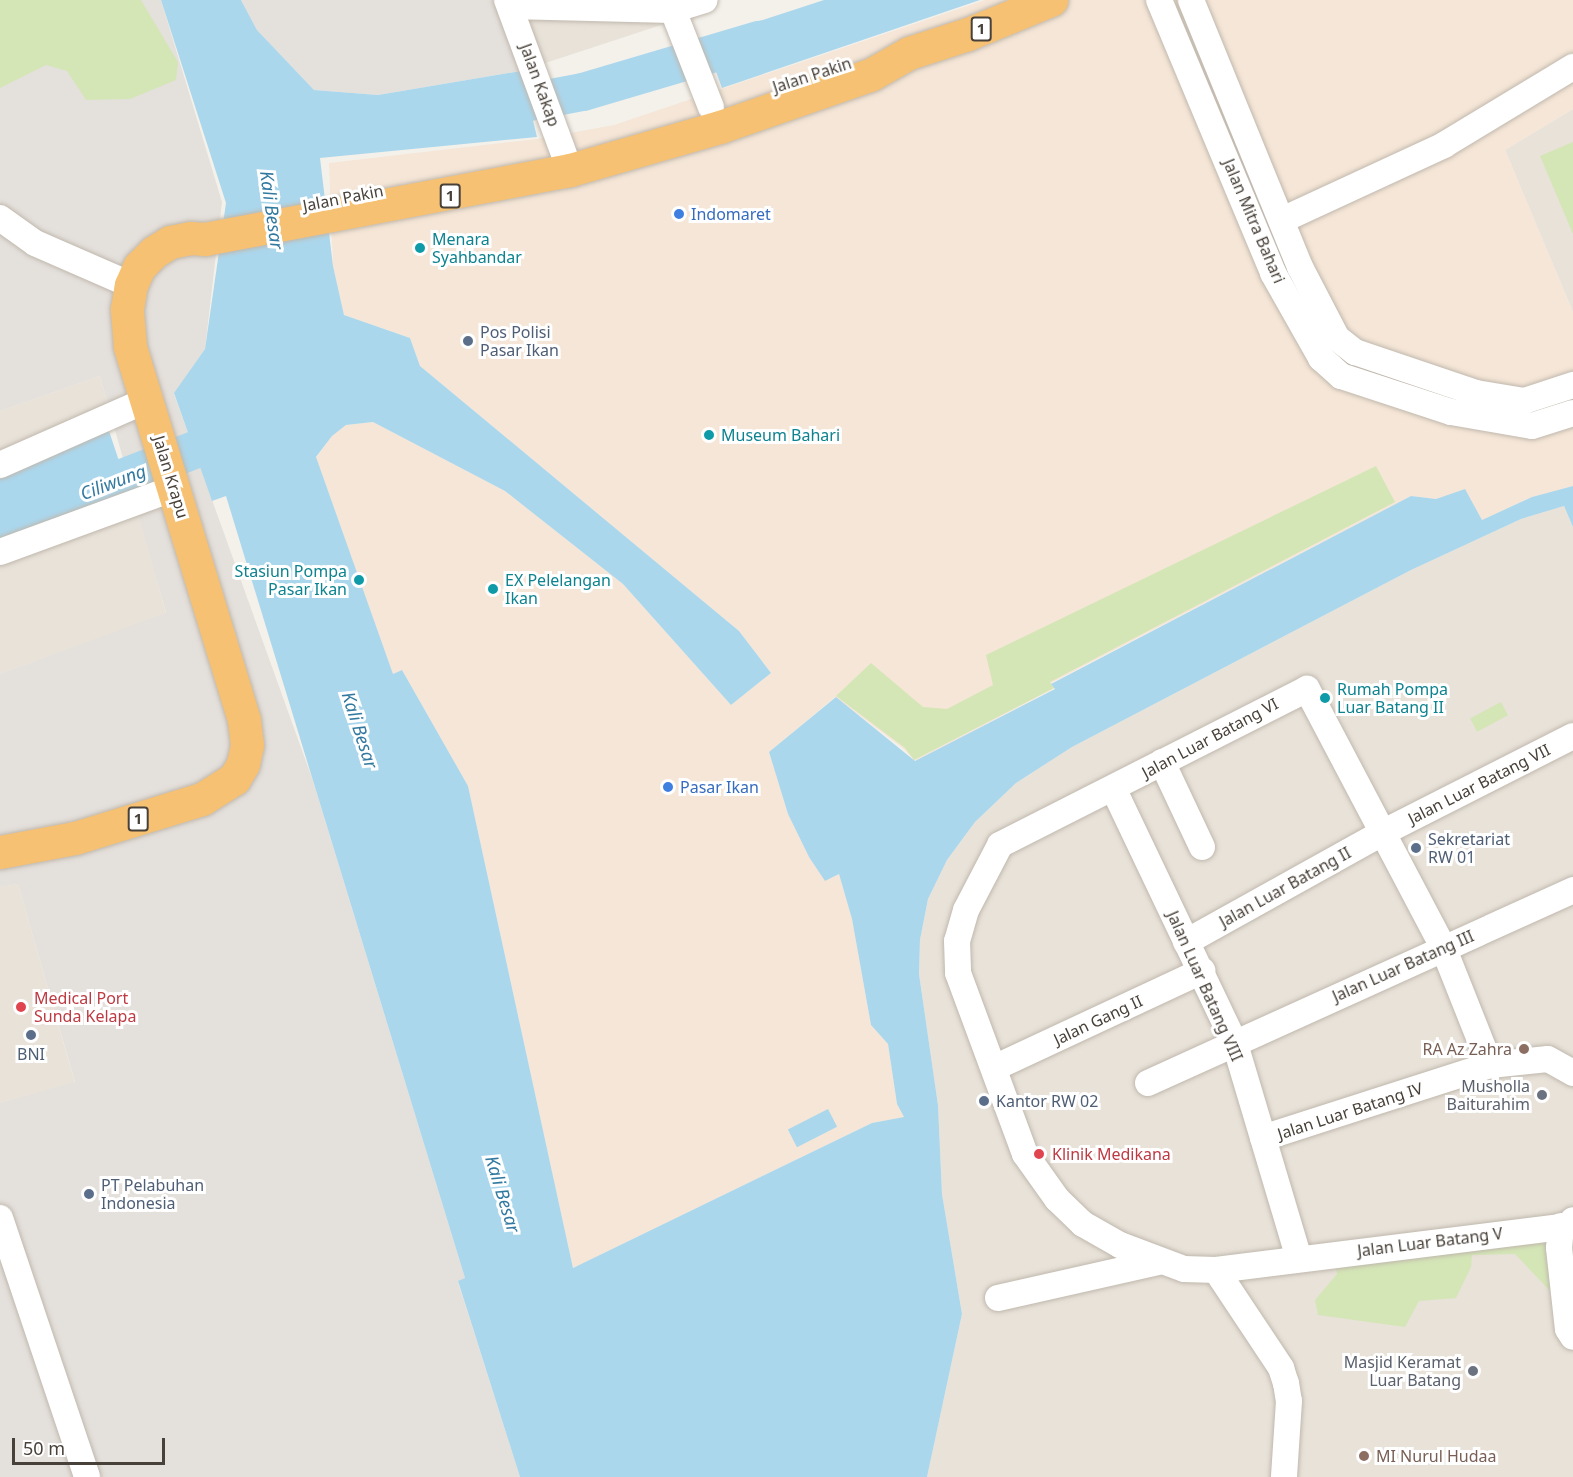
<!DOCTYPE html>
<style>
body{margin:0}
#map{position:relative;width:1573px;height:1477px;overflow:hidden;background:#f4f1eb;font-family:"Noto Sans",sans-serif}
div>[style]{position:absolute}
.residential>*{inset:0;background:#e8e2d9}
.commercial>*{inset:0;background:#f5e6d7}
.industrial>*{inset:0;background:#e4e0dc}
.green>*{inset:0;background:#d4e6b6;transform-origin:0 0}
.water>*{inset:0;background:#abd7ed;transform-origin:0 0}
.river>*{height:38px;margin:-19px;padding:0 19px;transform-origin:19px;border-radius:19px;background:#abd7ed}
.roads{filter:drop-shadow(0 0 2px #c0b8ad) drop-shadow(0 0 2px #c0b8ad)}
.minor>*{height:26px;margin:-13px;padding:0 13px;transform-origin:13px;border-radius:13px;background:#fff}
.highway>*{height:33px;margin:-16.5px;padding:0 16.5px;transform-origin:16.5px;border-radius:16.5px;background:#f6c173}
.dots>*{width:16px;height:16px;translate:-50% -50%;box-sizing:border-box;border:3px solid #fff;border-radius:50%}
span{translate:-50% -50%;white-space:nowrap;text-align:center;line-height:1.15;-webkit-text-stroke:6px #fff;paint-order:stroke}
.shield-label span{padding:2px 4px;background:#fff;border:2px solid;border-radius:4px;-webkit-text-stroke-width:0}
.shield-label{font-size:15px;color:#484139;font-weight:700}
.street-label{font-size:16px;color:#484139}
.shop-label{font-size:16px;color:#366cbe}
.left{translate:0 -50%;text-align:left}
.culture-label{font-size:16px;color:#0d838f}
.right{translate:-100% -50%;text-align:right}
.service-label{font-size:16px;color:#4e5e75}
.health-label{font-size:16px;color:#be3a42}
.education-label{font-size:16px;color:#785e54}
.worship-label{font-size:16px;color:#5b616d}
.water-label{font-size:18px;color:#3279a0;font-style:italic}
.scale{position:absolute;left:12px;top:1438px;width:153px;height:27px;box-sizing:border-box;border:3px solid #484139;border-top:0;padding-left:8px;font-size:18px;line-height:21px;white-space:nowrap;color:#484139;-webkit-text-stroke:4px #fff;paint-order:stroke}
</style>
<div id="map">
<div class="residential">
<div style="clip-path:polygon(494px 0,707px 0,710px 9px,521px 71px)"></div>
<div style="clip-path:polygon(1573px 109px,1573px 312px,1505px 150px)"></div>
<div style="clip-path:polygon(100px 376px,113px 423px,0 478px,0 411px)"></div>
<div style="clip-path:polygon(1564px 506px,1573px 527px,1573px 1477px,927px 1477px,962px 1314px,942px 1194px,938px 1105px,919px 974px,920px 940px,928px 899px,947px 860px,975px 822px,1016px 783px,1072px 747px,1411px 570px,1521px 519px)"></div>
<div style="clip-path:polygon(138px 509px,166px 614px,0 674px,0 545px)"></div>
<div style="clip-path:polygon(18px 884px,75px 1083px,0 1103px,0 887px)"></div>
</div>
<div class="commercial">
<div style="clip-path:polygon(985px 0,1573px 0,1573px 109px,1505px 150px,1573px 312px,1573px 486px,1532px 497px,1482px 520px,1465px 490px,1436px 499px,1411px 496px,1051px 683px,1055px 688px,915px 761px,904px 749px,835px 697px,769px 752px,788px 814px,809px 857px,825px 881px,839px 874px,852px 919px,871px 1025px,888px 1044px,897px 1104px,904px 1117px,872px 1123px,573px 1268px,468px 786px,402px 670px,393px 674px,316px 458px,332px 436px,346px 425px,373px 422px,505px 491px,623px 584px,731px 705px,771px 673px,739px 631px,420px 366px,410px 338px,344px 315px,333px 266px,329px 163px,537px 139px,614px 125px)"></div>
</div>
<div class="industrial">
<div style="clip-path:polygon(0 0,161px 0,222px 202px,205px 349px,174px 394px,313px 781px,465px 1278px,458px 1282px,520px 1477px,0 1477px,0 1103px,75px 1082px,18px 884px,0 887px,0 674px,166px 613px,100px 376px,0 411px)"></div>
<div style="clip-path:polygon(241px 0,494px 0,521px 71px,378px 95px,314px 90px,257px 30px)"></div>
</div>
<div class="green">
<div style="clip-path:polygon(0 0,141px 0,178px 62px,176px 80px,130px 99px,86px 100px,67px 71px,46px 65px,0 88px)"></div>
<div style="clip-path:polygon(1573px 142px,1573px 234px,1540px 156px)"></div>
<div style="clip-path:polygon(1376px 466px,1395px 502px,1050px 682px,1054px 688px,914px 760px,905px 748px,836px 696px,871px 663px,923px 707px,947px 709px,993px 685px,986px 655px)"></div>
<div style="left:1501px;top:702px;width:15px;height:35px;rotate:62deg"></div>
<div style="clip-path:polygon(1546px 1231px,1552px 1293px,1515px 1254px,1472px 1255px,1471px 1267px,1456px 1298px,1419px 1301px,1405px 1327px,1318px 1315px,1315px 1300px,1337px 1274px,1335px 1261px)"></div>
</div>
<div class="water">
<div style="clip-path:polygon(161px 0,241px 0,257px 30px,314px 90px,378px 95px,521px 71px,537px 137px,320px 158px,333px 266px,344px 315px,410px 338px,420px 366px,739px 631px,771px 673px,731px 705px,623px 584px,505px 491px,373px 422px,346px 425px,332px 436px,316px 457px,393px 674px,402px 670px,468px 786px,573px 1268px,872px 1123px,904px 1117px,897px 1104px,888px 1044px,871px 1025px,852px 919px,839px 874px,825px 881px,809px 857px,788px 814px,769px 752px,836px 697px,915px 761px,1055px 689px,1051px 684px,1411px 496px,1436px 499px,1465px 489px,1482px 520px,1532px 497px,1573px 486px,1573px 527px,1564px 506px,1521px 519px,1411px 570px,1072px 747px,1016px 783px,975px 822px,947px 860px,928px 899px,920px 940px,919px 974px,938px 1105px,942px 1194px,962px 1314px,927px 1477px,520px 1477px,458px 1281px,465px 1278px,226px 496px,212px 501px,174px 393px,205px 349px,226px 203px)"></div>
<div style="clip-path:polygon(824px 0,980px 0,722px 88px,704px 39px)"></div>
<div style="clip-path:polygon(108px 428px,130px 494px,0 543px,0 479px)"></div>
<div style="left:828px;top:1109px;width:20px;height:45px;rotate:63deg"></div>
</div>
<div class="river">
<div style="left:477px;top:112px;width:108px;rotate:-10.7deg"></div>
<div style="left:583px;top:92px;width:184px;rotate:-16.5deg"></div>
<div style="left:0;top:525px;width:242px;rotate:-21.1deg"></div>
</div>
<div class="roads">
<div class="minor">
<div style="left:507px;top:0;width:181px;rotate:69.7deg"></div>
<div style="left:669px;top:0;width:115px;rotate:68.6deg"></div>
<div style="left:1159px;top:0;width:296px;rotate:67.3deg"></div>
<div style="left:1273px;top:273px;width:98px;rotate:60.5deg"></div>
<div style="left:1321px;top:358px;width:27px;rotate:42deg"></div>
<div style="left:1341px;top:376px;width:116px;rotate:18.1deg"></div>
<div style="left:1451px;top:412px;width:82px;rotate:9.8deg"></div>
<div style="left:1532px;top:426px;width:43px;rotate:-17.6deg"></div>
<div style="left:1191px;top:0;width:288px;rotate:67.8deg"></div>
<div style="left:1300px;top:267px;width:80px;rotate:62.5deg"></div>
<div style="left:1337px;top:338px;width:23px;rotate:38deg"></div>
<div style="left:1355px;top:352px;width:128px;rotate:18.7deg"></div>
<div style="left:1476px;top:393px;width:49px;rotate:9.5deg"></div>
<div style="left:1524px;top:401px;width:52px;rotate:-18.1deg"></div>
<div style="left:510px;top:6px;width:162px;rotate:1.4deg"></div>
<div style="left:672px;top:10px;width:34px;rotate:-17deg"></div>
<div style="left:0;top:218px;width:43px;rotate:35.5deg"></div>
<div style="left:35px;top:243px;width:105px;rotate:23.6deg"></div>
<div style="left:1282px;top:220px;width:179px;rotate:-24.8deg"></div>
<div style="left:1444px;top:145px;width:151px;rotate:-31.2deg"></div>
<div style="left:0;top:465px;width:161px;rotate:-23.9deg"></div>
<div style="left:0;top:552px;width:186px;rotate:-20.1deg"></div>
<div style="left:1162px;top:762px;width:94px;rotate:64.8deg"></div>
<div style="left:1114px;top:790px;width:281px;rotate:64.5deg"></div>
<div style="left:1235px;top:1044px;width:224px;rotate:73.4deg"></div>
<div style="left:1186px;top:942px;width:227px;rotate:-29.1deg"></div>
<div style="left:1384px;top:832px;width:212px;rotate:-26.9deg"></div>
<div style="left:1490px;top:1065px;width:127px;rotate:-111.7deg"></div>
<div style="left:1443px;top:947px;width:292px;rotate:-117.8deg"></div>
<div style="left:1307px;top:689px;width:344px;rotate:153.1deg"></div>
<div style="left:1000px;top:845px;width:73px;rotate:117.6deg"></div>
<div style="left:966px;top:910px;width:32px;rotate:106deg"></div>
<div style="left:957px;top:941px;width:32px;rotate:88deg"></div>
<div style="left:958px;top:973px;width:193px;rotate:69.7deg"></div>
<div style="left:1025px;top:1154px;width:55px;rotate:54.6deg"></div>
<div style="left:1057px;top:1199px;width:36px;rotate:44deg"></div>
<div style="left:1083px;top:1224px;width:43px;rotate:29.6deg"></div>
<div style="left:1120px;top:1245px;width:68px;rotate:20.6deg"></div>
<div style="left:1184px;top:1269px;width:32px;rotate:2deg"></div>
<div style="left:1216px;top:1270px;width:356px;rotate:-7.1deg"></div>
<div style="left:1569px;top:1226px;width:7px;rotate:-56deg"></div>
<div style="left:994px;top:1068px;width:230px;rotate:-25deg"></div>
<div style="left:1148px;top:1083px;width:467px;rotate:-24.4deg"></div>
<div style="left:1263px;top:1138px;width:238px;rotate:-17.8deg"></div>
<div style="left:1490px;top:1065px;width:58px;rotate:-5.9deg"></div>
<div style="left:1548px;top:1059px;width:29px;rotate:29deg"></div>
<div style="left:0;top:1218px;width:273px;rotate:71.4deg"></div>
<div style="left:1561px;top:1226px;width:22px;rotate:95deg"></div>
<div style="left:1559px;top:1248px;width:81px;rotate:83.7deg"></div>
<div style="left:1568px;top:1329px;width:9px;rotate:58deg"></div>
<div style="left:1216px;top:1270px;width:118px;rotate:56.4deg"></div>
<div style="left:1281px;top:1368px;width:16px;rotate:72deg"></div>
<div style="left:1286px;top:1383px;width:18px;rotate:81deg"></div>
<div style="left:1289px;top:1401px;width:76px;rotate:93.8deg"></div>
<div style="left:998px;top:1298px;width:164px;rotate:-12.7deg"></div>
</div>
<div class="highway">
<div style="left:0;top:852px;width:76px;rotate:-10.6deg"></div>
<div style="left:75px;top:838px;width:133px;rotate:-17.1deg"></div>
<div style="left:202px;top:799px;width:38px;rotate:-32deg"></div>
<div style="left:234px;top:779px;width:17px;rotate:-59deg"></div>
<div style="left:243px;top:764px;width:19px;rotate:-78deg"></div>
<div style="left:247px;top:745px;width:25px;rotate:-97deg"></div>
<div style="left:244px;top:720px;width:391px;rotate:-107deg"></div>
<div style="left:130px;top:346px;width:37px;rotate:-95deg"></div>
<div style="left:127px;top:309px;width:24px;rotate:-81deg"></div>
<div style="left:131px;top:285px;width:20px;rotate:-66deg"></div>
<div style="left:139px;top:267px;width:21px;rotate:-45deg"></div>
<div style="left:154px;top:252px;width:19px;rotate:-32deg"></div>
<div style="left:170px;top:242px;width:20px;rotate:-11deg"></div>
<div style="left:190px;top:238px;width:15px;rotate:4deg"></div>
<div style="left:205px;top:239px;width:371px;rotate:-10.7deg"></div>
<div style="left:570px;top:170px;width:156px;rotate:-16deg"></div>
<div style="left:720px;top:127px;width:161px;rotate:-19.2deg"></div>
<div style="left:872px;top:74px;width:43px;rotate:-29.6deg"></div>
<div style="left:909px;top:53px;width:62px;rotate:-17.9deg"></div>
<div style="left:968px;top:34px;width:90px;rotate:-22.3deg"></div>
</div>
</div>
<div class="dots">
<div style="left:679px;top:214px;background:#3f7fe0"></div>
<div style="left:420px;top:248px;background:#0f9aa8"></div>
<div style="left:468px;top:341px;background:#5c6f8a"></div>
<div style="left:709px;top:435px;background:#0f9aa8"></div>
<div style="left:359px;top:580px;background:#0f9aa8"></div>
<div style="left:493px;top:589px;background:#0f9aa8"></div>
<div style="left:1325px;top:698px;background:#0f9aa8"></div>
<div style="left:668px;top:787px;background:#3f7fe0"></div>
<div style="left:1416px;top:848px;background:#5c6f8a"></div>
<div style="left:21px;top:1007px;background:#e0444e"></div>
<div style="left:31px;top:1035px;background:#5c6f8a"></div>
<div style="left:1524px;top:1049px;background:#8d6e63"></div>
<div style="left:1542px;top:1095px;background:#6b7280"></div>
<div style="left:984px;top:1101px;background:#5c6f8a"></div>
<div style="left:1039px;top:1154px;background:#e0444e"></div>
<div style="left:89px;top:1194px;background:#5c6f8a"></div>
<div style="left:1473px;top:1371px;background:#6b7280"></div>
<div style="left:1364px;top:1456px;background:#8d6e63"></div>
</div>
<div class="shield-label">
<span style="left:981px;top:29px">1</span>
<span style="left:450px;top:196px">1</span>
<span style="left:138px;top:819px">1</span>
</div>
<div class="street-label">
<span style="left:812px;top:75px;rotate:-18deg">Jalan Pakin</span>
<span style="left:540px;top:85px;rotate:70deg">Jalan Kakap</span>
<span style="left:343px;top:198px;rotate:-11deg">Jalan Pakin</span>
<span style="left:1254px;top:221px;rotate:67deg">Jalan Mitra Bahari</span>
<span style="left:171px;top:477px;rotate:73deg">Jalan Krapu</span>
<span style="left:1210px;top:738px;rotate:-28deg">Jalan Luar Batang VI</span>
<span style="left:1479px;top:784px;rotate:-27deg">Jalan Luar Batang VII</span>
<span style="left:1285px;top:887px;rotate:-29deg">Jalan Luar Batang II</span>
<span style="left:1403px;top:966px;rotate:-24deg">Jalan Luar Batang III</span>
<span style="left:1205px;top:986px;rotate:66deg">Jalan Luar Batang VIII</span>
<span style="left:1098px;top:1020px;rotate:-25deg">Jalan Gang II</span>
<span style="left:1350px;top:1111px;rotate:-18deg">Jalan Luar Batang IV</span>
<span style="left:1430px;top:1242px;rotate:-7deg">Jalan Luar Batang V</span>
</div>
<div class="shop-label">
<span class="left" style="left:691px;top:214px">Indomaret</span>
<span class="left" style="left:680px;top:787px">Pasar Ikan</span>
</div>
<div class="culture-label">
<span class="left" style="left:432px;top:248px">Menara<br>Syahbandar</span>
<span class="left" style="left:721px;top:435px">Museum Bahari</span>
<span class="right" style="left:347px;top:580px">Stasiun Pompa<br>Pasar Ikan</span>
<span class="left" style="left:505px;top:589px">EX Pelelangan<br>Ikan</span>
<span class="left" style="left:1337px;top:698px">Rumah Pompa<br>Luar Batang II</span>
</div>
<div class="service-label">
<span class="left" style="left:480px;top:341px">Pos Polisi<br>Pasar Ikan</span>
<span class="left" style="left:1428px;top:848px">Sekretariat<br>RW 01</span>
<span style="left:31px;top:1054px">BNI</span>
<span class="left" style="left:996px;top:1101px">Kantor RW 02</span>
<span class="left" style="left:101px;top:1194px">PT Pelabuhan<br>Indonesia</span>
</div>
<div class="health-label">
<span class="left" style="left:34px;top:1007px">Medical Port<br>Sunda Kelapa</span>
<span class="left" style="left:1052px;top:1154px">Klinik Medikana</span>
</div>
<div class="education-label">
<span class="right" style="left:1512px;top:1049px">RA Az Zahra</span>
<span class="left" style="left:1376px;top:1456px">MI Nurul Hudaa</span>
</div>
<div class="worship-label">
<span class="right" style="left:1530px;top:1095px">Musholla<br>Baiturahim</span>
<span class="right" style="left:1461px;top:1371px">Masjid Keramat<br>Luar Batang</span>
</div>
<div class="water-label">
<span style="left:272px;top:210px;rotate:82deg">Kali Besar</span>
<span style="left:113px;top:482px;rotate:-21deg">Ciliwung</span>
<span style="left:360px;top:730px;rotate:72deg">Kali Besar</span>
<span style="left:503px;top:1194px;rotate:73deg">Kali Besar</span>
</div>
<div class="scale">50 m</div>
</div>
